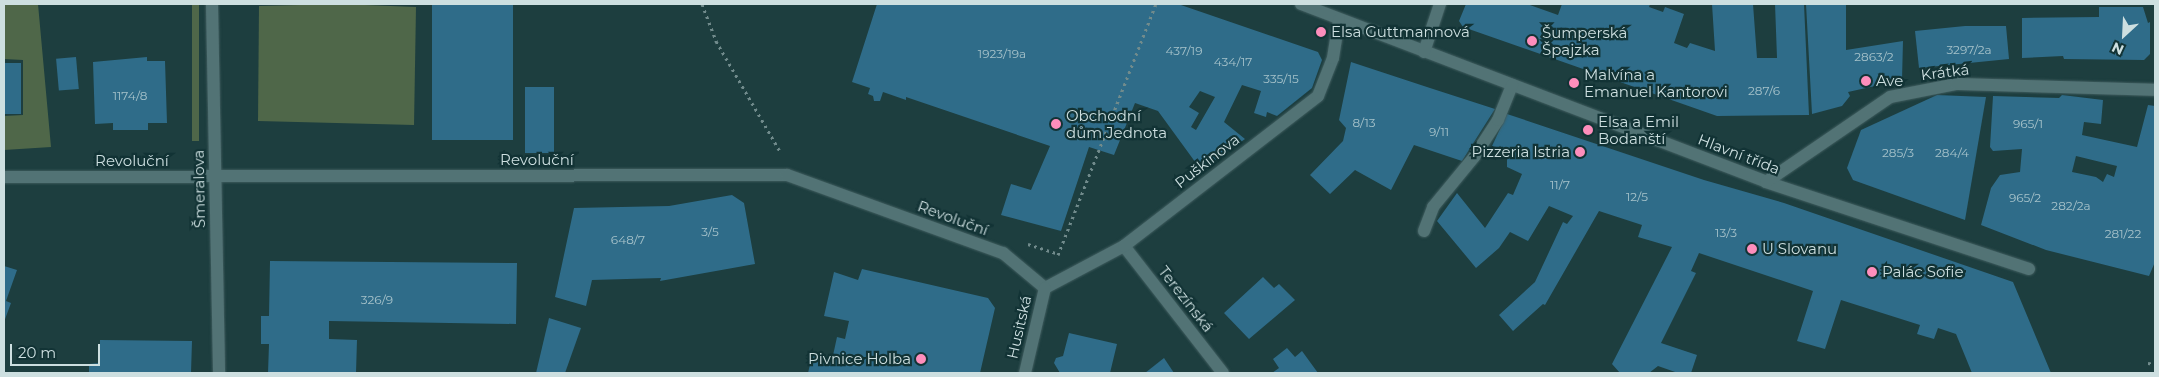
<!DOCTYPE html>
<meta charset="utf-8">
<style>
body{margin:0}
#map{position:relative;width:2159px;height:377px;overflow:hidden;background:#1d3e3f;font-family:Montserrat,sans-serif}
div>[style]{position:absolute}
.green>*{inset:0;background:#4f6749;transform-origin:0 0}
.building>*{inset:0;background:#2f6c89;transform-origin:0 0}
.path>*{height:3px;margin-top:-1.5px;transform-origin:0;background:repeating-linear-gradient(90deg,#718b8c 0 2.5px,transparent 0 6.5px)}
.roads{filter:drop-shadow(0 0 1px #3f5c5e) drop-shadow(0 0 1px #3f5c5e)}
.minor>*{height:12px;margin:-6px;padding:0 6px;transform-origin:6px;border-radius:6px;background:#527375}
.dots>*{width:14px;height:14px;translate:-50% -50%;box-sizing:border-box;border:2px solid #123335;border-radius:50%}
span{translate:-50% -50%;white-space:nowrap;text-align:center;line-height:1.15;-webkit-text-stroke:4.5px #123335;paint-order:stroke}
.number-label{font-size:12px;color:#a6c2ca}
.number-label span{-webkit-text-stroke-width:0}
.poi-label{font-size:15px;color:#cddfe0}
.left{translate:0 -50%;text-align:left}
.right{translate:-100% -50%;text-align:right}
.street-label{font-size:15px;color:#cddfe0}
.frame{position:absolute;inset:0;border:5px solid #cddfe0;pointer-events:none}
.north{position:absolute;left:2099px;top:10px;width:50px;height:50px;-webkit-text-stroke:4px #123335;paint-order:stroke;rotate:205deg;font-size:14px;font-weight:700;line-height:20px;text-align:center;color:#cddfe0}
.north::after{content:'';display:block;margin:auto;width:18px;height:22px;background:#cddfe0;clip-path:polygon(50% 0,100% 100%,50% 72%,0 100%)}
.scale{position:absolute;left:10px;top:344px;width:90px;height:22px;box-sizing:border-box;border:2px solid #cddfe0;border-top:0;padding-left:6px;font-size:15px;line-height:18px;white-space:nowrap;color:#cddfe0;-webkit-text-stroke:4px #123335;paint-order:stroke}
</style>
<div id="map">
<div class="green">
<div style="clip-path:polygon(4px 4px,38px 4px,51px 147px,4px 150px,4px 116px,23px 115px,23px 60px,4px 59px)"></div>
<div style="left:192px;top:4px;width:7px;height:137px"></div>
<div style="clip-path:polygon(340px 4px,416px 7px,414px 125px,258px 121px,259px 6px)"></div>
</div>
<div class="building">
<div style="left:432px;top:4px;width:81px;height:136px"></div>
<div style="clip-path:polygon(evenodd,877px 4px,1178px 4px,1318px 52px,1322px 60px,1312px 88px,1277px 116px,1267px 112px,1266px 117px,1254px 113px,1261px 91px,1242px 85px,1224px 122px,1245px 139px,1201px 170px,1158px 111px,1135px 103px,1114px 155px,1089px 147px,1061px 231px,1001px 215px,1011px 184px,1031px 190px,1050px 146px,906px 97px,906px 100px,883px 92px,880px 101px,874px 101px,873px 96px,868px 94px,870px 88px,852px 82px,877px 4px,1200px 91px,1215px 97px,1196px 130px,1191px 127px,1199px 113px,1189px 107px,1200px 91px)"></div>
<div style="clip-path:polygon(1466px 4px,1527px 4px,1558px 15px,1562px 4px,1650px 4px,1649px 7px,1663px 12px,1665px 7px,1684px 14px,1674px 43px,1687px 48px,1690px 43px,1715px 51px,1712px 4px,1753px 4px,1757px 58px,1777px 58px,1775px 4px,1804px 4px,1809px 115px,1717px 116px,1463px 27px,1459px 21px)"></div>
<div style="clip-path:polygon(1806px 4px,1846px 4px,1846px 50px,1903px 41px,1902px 80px,1848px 92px,1850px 96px,1842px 106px,1812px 114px)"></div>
<div style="clip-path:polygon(2099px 7px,2143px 7px,2148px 23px,2150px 22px,2150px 54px,2144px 60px,2064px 59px,2063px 56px,2022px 58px,2022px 18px,2099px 17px)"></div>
<div style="clip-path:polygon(1965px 26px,2006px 26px,2009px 59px,1919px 68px,1915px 31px)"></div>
<div style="left:76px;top:57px;width:32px;height:20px;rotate:85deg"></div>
<div style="clip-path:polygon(147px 57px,147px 61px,165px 61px,167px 123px,148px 123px,148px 130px,113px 130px,113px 123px,95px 124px,93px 62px)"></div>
<div style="clip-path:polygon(1351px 62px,1430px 88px,1495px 109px,1462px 161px,1414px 145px,1391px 190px,1355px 170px,1330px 194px,1310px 175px,1343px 141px,1346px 128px,1339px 120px)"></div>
<div style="left:21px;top:63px;width:51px;height:17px;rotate:90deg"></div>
<div style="left:525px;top:87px;width:29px;height:66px"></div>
<div style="clip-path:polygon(1937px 95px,1986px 97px,1965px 220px,1853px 180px,1847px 168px,1861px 130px)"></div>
<div style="clip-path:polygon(evenodd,2062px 95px,2103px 100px,2101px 124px,2084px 122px,2082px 135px,2137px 147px,2148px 105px,2155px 106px,2155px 262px,2149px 276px,2046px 250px,1981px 225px,1991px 188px,2000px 175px,2020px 172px,2022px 149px,1993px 151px,1990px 147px,1993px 96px,2059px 98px,2062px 95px,2076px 156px,2117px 166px,2114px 177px,2107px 174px,2103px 182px,2096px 177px,2072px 172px,2076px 156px)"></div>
<div style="clip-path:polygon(1507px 114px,1704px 180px,1784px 203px,2013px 282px,2051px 373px,1972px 373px,1956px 334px,1938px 328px,1934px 339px,1917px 334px,1920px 325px,1841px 300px,1825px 349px,1797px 341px,1813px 291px,1699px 253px,1691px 271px,1696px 273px,1661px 343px,1697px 355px,1691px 373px,1678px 373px,1658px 366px,1649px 373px,1620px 373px,1612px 364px,1672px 247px,1638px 237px,1642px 225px,1599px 211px,1545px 305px,1543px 304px,1513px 331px,1499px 315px,1535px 282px,1563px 222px,1567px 224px,1573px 216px,1549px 206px,1528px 241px,1510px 232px,1499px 248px,1476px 268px,1437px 221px,1457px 193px,1485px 228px,1508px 193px,1513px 195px,1522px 174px,1507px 167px,1507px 158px,1511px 154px,1492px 146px)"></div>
<div style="clip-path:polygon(732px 195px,744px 203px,755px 264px,660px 281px,661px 278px,592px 280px,586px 306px,555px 297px,574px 208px,669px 206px)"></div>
<div style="clip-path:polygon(270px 261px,517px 263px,516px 324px,329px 321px,329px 339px,357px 340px,356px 373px,268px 373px,269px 344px,261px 344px,261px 316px,269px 316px)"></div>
<div style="clip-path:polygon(4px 266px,17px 270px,6px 301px,11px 303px,4px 322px)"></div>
<div style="clip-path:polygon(862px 269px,988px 298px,995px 308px,980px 373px,808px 373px,812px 356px,832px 360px,837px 337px,845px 339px,849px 321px,824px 316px,834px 272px,858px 280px)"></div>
<div style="clip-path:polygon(1263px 277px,1274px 288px,1279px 284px,1295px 300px,1249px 339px,1224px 313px)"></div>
<div style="clip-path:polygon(549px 318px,581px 328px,565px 373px,536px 373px)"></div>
<div style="clip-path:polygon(1069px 333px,1117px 344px,1110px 373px,1060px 373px,1054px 363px,1056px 358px,1063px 356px)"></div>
<div style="clip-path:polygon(100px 340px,192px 341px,191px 373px,89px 373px,89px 364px,100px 363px)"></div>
<div style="clip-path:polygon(1287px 348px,1295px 357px,1302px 351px,1318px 373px,1272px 373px,1279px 368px,1273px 359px)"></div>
<div style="clip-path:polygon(1164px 358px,1174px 373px,1145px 373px)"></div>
</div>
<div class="path">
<div style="left:702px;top:4px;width:40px;rotate:69deg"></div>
<div style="left:716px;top:41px;width:129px;rotate:59.9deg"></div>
<div style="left:1028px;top:244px;width:32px;rotate:18deg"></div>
<div style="left:1058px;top:255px;width:269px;rotate:-68.7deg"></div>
<div style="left:2148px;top:363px;width:7px;rotate:8deg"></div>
</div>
<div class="roads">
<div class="minor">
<div style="left:212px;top:4px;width:369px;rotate:88.9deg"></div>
<div style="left:1301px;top:4px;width:498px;rotate:20.9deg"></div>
<div style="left:1766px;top:182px;width:277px;rotate:18.3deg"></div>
<div style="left:1424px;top:52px;width:51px;rotate:-71.6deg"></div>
<div style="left:4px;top:177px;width:783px;rotate:-0.15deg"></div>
<div style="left:787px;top:175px;width:230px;rotate:19.9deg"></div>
<div style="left:1003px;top:253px;width:55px;rotate:39.8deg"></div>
<div style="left:1766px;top:182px;width:150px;rotate:-34.4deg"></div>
<div style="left:1890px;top:97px;width:67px;rotate:-11.1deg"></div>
<div style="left:1956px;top:84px;width:199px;rotate:1.7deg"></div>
<div style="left:1424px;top:231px;width:26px;rotate:-69deg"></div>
<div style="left:1433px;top:207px;width:65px;rotate:-50.6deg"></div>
<div style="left:1474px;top:157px;width:44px;rotate:-57deg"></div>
<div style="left:1498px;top:120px;width:38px;rotate:-68deg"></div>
<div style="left:1124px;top:246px;width:161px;rotate:52.1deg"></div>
<div style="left:1045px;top:288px;width:89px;rotate:-28deg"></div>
<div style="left:1124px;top:246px;width:245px;rotate:-37.7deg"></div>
<div style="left:1318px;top:96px;width:41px;rotate:-68.5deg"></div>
<div style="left:1333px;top:58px;width:39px;rotate:-81deg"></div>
<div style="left:1025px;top:373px;width:87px;rotate:-76.8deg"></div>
</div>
</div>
<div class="dots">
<div style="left:1321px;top:32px;background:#fe8ebc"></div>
<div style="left:1532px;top:41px;background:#fe8ebc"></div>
<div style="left:1866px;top:81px;background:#fe8ebc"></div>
<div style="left:1574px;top:83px;background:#fe8ebc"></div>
<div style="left:1056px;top:124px;background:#fe8ebc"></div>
<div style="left:1588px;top:130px;background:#fe8ebc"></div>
<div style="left:1580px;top:152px;background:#fe8ebc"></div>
<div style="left:1752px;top:249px;background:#fe8ebc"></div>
<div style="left:1872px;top:272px;background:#fe8ebc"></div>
<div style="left:921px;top:359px;background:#fe8ebc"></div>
</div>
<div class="number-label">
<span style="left:1969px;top:50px">3297/2a</span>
<span style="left:1184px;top:51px">437/19</span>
<span style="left:1002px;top:54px">1923/19a</span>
<span style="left:1874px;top:57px">2863/2</span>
<span style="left:1233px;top:62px">434/17</span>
<span style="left:1281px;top:79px">335/15</span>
<span style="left:1764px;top:91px">287/6</span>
<span style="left:130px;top:96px">1174/8</span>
<span style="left:1364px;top:123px">8/13</span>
<span style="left:2028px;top:124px">965/1</span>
<span style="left:1439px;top:132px">9/11</span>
<span style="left:1898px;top:153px">285/3</span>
<span style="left:1952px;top:153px">284/4</span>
<span style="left:1560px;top:185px">11/7</span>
<span style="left:1637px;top:197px">12/5</span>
<span style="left:2025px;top:198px">965/2</span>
<span style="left:2071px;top:206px">282/2a</span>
<span style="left:710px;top:232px">3/5</span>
<span style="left:1726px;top:233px">13/3</span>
<span style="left:2123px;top:234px">281/22</span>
<span style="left:628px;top:240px">648/7</span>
<span style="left:377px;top:300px">326/9</span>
</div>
<div class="poi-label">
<span class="left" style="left:1331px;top:32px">Elsa Guttmannová</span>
<span class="left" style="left:1542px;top:41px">Šumperská<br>Špajzka</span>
<span class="left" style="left:1584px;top:83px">Malvína a<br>Emanuel Kantorovi</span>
<span class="left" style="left:1876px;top:81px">Ave</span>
<span class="left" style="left:1066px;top:124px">Obchodní<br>dům Jednota</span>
<span class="left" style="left:1598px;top:130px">Elsa a Emil<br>Bodanští</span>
<span class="right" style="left:1570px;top:152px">Pizzeria Istria</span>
<span class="left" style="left:1762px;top:249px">U Slovanu</span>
<span class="left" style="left:1882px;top:272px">Palác Sofie</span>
<span class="right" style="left:911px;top:359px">Pivnice Holba</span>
</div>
<div class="street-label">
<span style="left:1945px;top:72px;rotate:-7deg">Krátká</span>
<span style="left:1739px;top:154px;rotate:21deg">Hlavní třída</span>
<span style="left:537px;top:160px">Revoluční</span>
<span style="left:132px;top:161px">Revoluční</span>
<span style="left:1207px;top:161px;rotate:-38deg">Puškinova</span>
<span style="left:199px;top:189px;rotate:-91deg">Šmeralova</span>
<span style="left:953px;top:218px;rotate:20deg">Revoluční</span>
<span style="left:1186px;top:299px;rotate:52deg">Terezínská</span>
<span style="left:1019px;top:327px;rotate:-77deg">Husitská</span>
</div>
<div class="frame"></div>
<div class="north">N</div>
<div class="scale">20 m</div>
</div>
